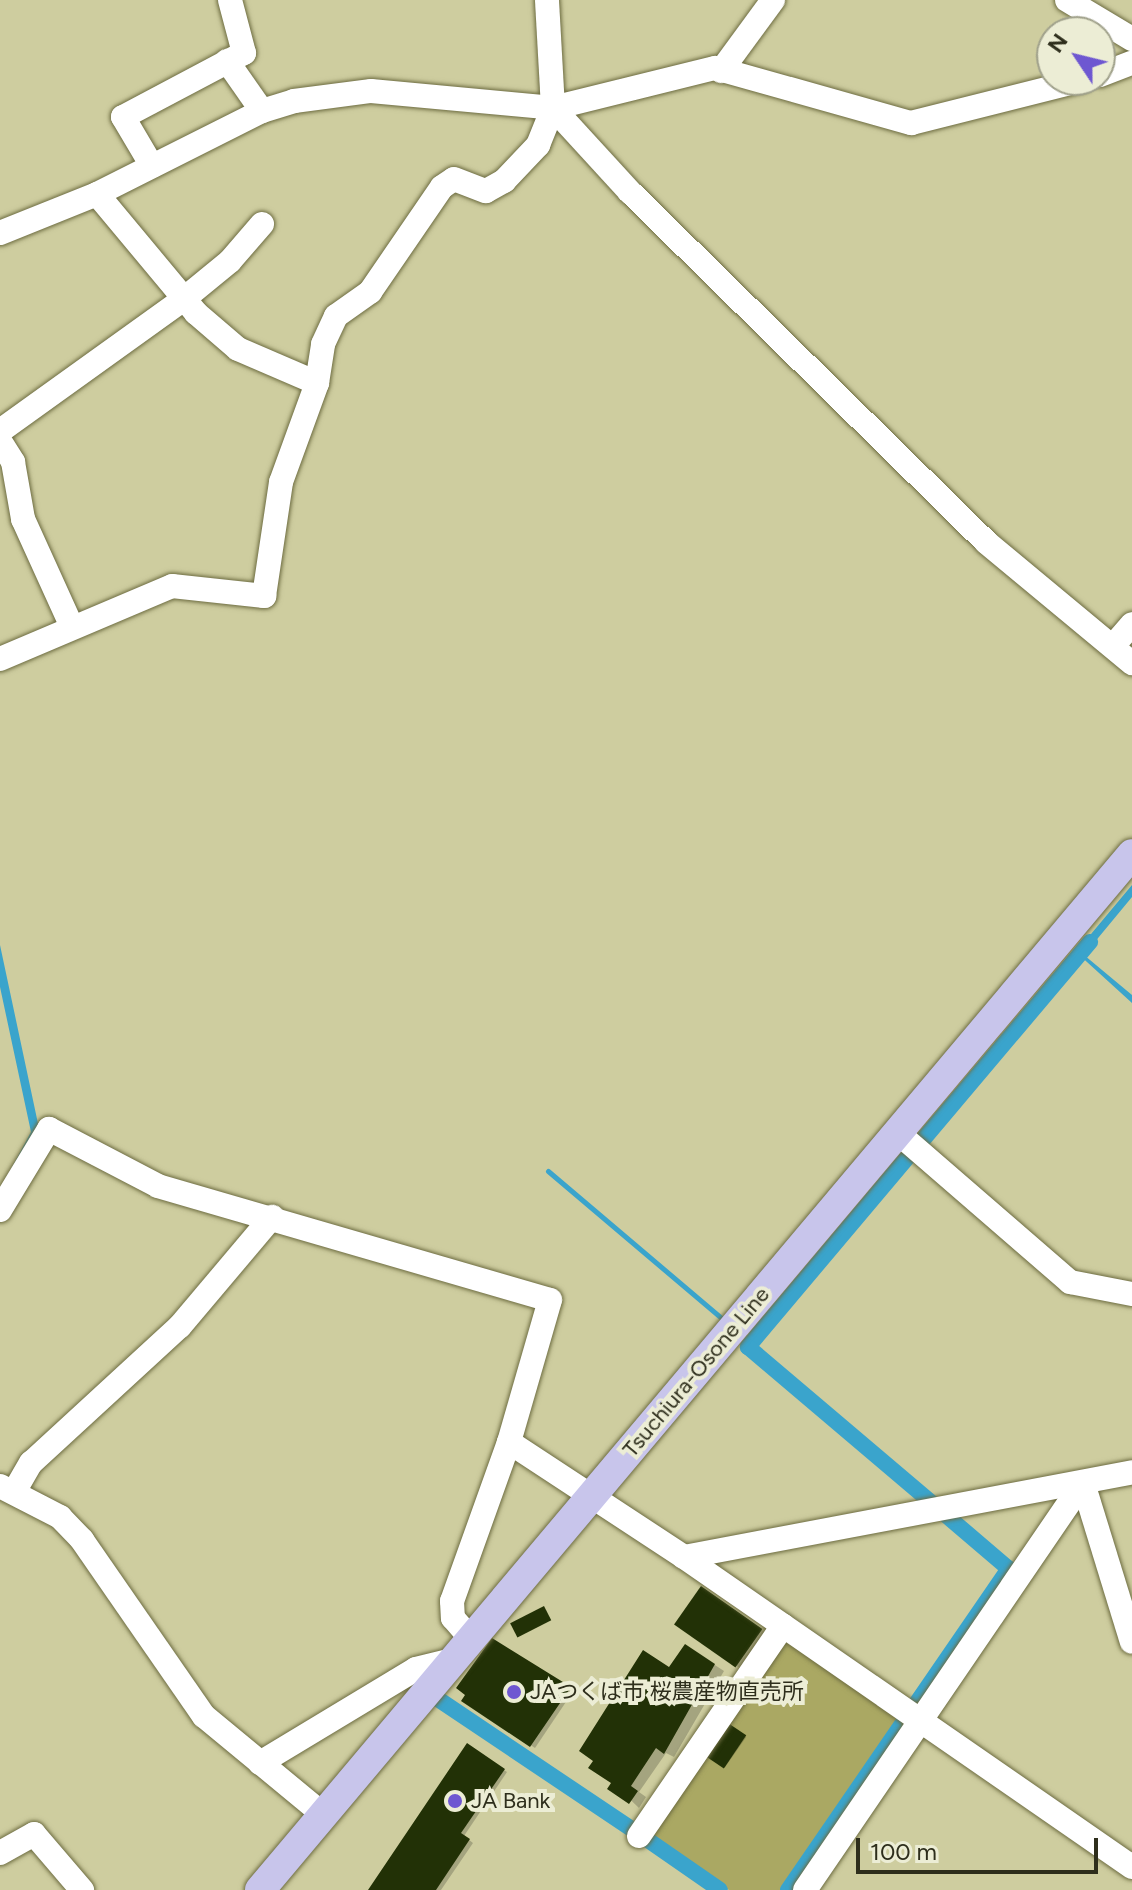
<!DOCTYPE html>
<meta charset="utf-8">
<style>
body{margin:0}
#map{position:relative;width:1132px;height:1890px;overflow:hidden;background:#cecd9f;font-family:Figtree,"Noto Sans JP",sans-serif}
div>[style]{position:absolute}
.green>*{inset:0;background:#aaa863}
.water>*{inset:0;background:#3aa4cc}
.shadow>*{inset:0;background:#0003;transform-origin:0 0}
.stream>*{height:5px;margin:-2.5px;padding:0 2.5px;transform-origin:2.5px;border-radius:2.5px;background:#3aa4cc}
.canal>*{height:16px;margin:-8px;padding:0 8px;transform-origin:8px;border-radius:8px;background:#3aa4cc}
.building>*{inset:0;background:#223106;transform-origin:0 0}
.roads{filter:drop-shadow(0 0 2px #6d6c41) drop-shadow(0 0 2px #6d6c41)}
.minor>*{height:24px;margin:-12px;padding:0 12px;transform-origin:12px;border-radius:12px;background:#fff}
.major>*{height:30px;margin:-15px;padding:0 15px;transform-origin:15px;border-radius:15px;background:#c8c5eb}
.dots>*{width:22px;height:22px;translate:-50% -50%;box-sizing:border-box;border:4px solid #ecedd5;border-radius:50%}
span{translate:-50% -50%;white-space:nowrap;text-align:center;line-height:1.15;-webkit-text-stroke:8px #ecedd5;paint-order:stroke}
.street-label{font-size:22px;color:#2e2e1c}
.poi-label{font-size:22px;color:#2e2e1c}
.left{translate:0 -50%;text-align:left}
.north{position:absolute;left:1036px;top:16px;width:80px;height:80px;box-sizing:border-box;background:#ecedd5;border:2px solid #a0a18b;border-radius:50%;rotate:305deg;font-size:22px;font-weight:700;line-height:32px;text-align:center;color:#2e2e1c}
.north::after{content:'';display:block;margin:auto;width:28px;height:36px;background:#6e57d1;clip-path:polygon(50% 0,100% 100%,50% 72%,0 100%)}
.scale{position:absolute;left:856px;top:1838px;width:242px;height:36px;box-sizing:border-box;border:4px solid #2e2e1c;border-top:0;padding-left:10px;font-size:24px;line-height:28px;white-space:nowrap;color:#2e2e1c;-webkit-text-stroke:6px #ecedd5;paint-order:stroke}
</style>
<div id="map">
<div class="green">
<div style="clip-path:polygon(785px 1634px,899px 1717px,783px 1890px,729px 1890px,649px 1836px)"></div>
</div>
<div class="water">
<div style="clip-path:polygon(1132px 885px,1132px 897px,1084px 955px,1132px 995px,1132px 1003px,1076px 952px)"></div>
<div style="clip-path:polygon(0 945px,40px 1133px,0 1189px,31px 1132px,0 987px)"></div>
</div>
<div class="shadow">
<div style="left:702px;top:1588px;width:78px;height:44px;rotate:35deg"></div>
<div style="clip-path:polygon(492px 1640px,574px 1690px,535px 1748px,464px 1701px)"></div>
<div style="clip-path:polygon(695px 1652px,724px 1671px,674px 1757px,666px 1753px,639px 1792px,646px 1797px,639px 1808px,613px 1783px,670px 1669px)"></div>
<div style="left:729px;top:1725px;width:21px;height:37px;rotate:35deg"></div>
<div style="clip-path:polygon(467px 1746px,507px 1772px,464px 1836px,473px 1843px,441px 1890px,370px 1890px)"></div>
</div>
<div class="stream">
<div style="left:548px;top:1171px;width:226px;rotate:40.3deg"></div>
</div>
<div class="canal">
<div style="left:921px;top:1142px;width:262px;rotate:-49.8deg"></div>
<div style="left:912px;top:1152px;width:255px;rotate:130.1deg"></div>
<div style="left:748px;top:1347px;width:240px;rotate:40.3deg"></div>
<div style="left:435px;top:1697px;width:242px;rotate:33.9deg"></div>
<div style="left:645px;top:1838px;width:91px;rotate:34.7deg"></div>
<div style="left:788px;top:1890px;width:390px;rotate:-55.5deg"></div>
<div style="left:1009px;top:1569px;width:82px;rotate:-139.5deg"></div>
</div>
<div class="building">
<div style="left:701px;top:1586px;width:75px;height:47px;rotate:35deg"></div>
<div style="left:544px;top:1606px;width:16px;height:38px;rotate:63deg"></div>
<div style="clip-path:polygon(492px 1638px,571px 1687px,530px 1747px,461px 1701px,465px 1695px,456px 1688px)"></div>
<div style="clip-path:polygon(685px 1644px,715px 1664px,664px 1754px,656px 1748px,631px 1786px,638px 1791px,629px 1804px,607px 1789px,611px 1783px,588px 1768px,593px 1761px,579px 1751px,643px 1650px,669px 1667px)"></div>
<div style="left:728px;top:1723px;width:22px;height:40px;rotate:34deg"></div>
<div style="clip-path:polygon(467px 1743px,505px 1769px,461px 1833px,470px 1839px,436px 1890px,368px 1890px)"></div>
</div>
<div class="roads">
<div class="minor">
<div style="left:1067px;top:0;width:76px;rotate:31deg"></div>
<div style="left:227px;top:61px;width:61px;rotate:55deg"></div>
<div style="left:721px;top:71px;width:88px;rotate:-53.8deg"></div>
<div style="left:1100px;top:75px;width:34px;rotate:-21deg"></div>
<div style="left:553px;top:108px;width:114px;rotate:47.5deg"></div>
<div style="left:630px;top:192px;width:499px;rotate:44.5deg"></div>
<div style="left:986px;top:542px;width:190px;rotate:39.7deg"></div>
<div style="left:152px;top:166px;width:57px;rotate:-120.6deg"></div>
<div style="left:123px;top:117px;width:137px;rotate:-27.9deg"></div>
<div style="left:244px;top:53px;width:55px;rotate:-104.8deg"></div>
<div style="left:97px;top:194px;width:155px;rotate:50.2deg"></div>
<div style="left:196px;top:313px;width:55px;rotate:40.6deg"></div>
<div style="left:238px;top:349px;width:86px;rotate:23.3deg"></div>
<div style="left:0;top:233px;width:105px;rotate:-21.9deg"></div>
<div style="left:97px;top:194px;width:185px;rotate:-26.7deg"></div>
<div style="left:262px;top:111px;width:34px;rotate:-17deg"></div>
<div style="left:294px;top:101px;width:78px;rotate:-7.4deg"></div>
<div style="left:371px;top:91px;width:183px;rotate:5.3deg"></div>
<div style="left:553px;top:108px;width:167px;rotate:-13.9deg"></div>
<div style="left:715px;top:68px;width:204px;rotate:15.7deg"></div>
<div style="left:911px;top:123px;width:176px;rotate:-14.1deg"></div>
<div style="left:0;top:431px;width:228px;rotate:-35.7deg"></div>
<div style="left:185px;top:298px;width:58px;rotate:-39.4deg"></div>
<div style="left:230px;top:261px;width:49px;rotate:-49.1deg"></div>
<div style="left:0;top:441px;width:25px;rotate:58deg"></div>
<div style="left:13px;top:462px;width:58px;rotate:80deg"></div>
<div style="left:23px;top:519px;width:119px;rotate:65.6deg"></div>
<div style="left:1113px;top:646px;width:29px;rotate:-49deg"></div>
<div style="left:0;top:659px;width:187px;rotate:-23deg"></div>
<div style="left:172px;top:586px;width:93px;rotate:6.2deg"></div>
<div style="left:264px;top:596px;width:115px;rotate:-81.5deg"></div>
<div style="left:281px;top:482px;width:105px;rotate:-70deg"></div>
<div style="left:317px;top:383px;width:39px;rotate:-81deg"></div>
<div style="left:323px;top:344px;width:31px;rotate:-65deg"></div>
<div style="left:336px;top:316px;width:42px;rotate:-35.2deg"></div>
<div style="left:370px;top:292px;width:127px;rotate:-55.6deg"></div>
<div style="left:442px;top:187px;width:14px;rotate:-34deg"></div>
<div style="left:454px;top:179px;width:34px;rotate:21deg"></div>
<div style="left:486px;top:191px;width:21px;rotate:-29deg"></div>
<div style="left:504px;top:181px;width:50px;rotate:-46.6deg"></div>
<div style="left:538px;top:145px;width:40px;rotate:-68deg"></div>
<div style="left:553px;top:108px;width:108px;rotate:-93.2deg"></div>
<div style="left:898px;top:1133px;width:228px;rotate:40.9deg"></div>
<div style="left:1070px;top:1282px;width:63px;rotate:11deg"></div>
<div style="left:0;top:1210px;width:95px;rotate:-58.8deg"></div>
<div style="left:49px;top:1129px;width:123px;rotate:27.6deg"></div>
<div style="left:158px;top:1186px;width:408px;rotate:16.2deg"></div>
<div style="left:550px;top:1300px;width:148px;rotate:106.1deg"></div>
<div style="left:509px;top:1442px;width:169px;rotate:109.7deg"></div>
<div style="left:452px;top:1601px;width:17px;rotate:87deg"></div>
<div style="left:453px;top:1618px;width:28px;rotate:49deg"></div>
<div style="left:509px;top:1442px;width:209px;rotate:33.3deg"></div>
<div style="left:684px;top:1557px;width:545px;rotate:34.68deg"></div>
<div style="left:1083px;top:1483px;width:166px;rotate:72.9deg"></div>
<div style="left:0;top:1486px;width:68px;rotate:27.3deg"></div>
<div style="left:60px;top:1517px;width:32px;rotate:46deg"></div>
<div style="left:82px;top:1540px;width:214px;rotate:55.3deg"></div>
<div style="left:204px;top:1716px;width:157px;rotate:39.6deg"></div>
<div style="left:14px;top:1492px;width:34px;rotate:-60deg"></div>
<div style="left:31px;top:1463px;width:202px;rotate:-42.6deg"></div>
<div style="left:180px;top:1326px;width:143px;rotate:-49.8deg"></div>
<div style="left:684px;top:1557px;width:456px;rotate:-10.7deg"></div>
<div style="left:260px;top:1763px;width:182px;rotate:-31.1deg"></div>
<div style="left:416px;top:1669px;width:38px;rotate:-14deg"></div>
<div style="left:639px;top:1836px;width:255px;rotate:-55.6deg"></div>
<div style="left:0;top:1853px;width:39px;rotate:-29deg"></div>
<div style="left:34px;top:1834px;width:74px;rotate:49.4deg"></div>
<div style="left:805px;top:1890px;width:493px;rotate:-55.7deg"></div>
</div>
<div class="major">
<div style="left:260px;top:1890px;width:1354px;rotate:-49.91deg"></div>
</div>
</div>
<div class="dots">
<div style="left:514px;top:1692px;background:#6e57d1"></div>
<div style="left:455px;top:1801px;background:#6e57d1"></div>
</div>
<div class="street-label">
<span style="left:696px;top:1372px;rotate:-50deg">Tsuchiura-Osone Line</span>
</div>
<div class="poi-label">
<span class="left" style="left:530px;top:1692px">JAつくば市 桜農産物直売所</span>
<span class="left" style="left:471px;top:1801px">JA Bank</span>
</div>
<div class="north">N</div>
<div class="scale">100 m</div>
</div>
